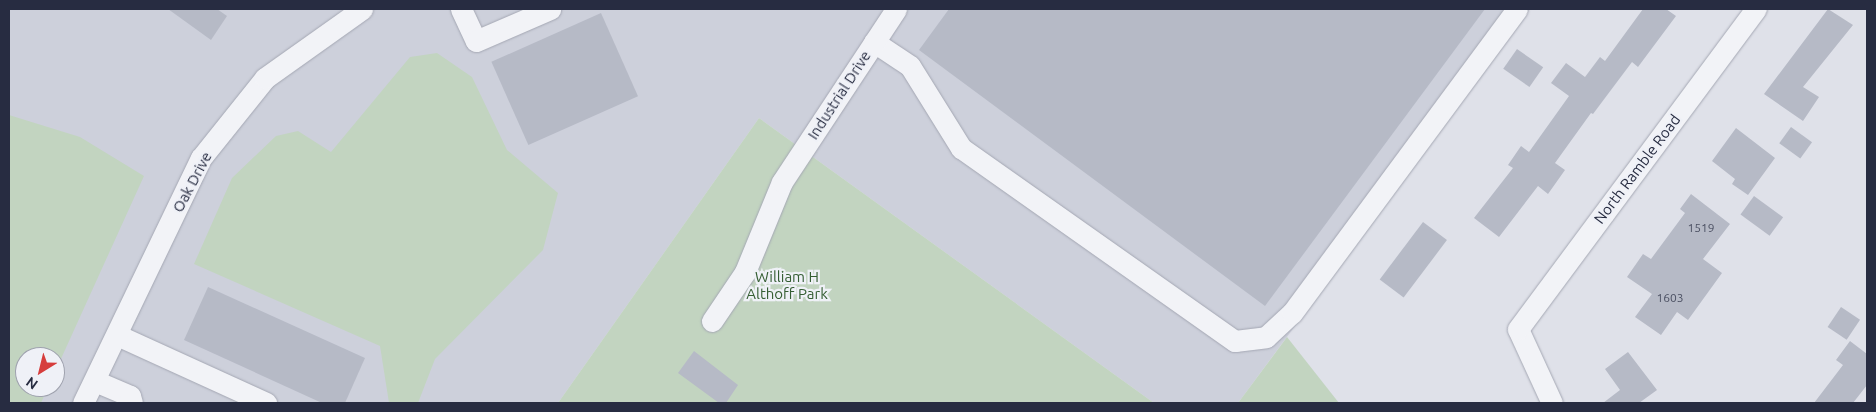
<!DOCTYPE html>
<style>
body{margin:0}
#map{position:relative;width:1876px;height:412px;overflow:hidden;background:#dfe1e9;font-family:Ubuntu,sans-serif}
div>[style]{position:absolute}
.built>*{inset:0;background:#cdd0db}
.green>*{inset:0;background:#c2d4c0}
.building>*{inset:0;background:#b6bac6;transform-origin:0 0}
.roads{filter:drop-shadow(0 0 1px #a4a7b3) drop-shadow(0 0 1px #a4a7b3)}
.minor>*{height:21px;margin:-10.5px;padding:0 10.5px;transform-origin:10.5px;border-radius:10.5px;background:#f2f3f7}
span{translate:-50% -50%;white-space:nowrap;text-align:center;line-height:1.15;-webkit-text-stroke:4.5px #eff1f7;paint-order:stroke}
.number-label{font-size:12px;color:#4b5062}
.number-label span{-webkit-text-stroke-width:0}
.street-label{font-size:15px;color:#272c41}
.park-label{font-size:15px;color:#355e33}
.frame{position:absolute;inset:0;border:10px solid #272c41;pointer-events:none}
.north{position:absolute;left:15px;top:347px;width:50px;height:50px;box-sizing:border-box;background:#eff1f7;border:1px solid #9fa2ae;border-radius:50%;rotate:216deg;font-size:14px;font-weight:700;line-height:20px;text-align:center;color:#272c41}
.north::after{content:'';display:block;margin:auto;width:18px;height:22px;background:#d63d3c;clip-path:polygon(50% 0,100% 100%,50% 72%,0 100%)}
</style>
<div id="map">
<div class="built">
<div style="clip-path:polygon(evenodd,9px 9px,1530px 9px,1238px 403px,1154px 403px,759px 118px,558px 403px,9px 403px,9px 9px,25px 357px,55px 357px,55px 387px,25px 387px,25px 357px)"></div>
</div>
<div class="green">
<div style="clip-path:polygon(437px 53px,472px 77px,507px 150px,558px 193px,543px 250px,435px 359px,418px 403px,389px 403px,380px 346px,194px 264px,232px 178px,276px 136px,298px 131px,331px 152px,410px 57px)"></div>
<div style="clip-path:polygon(9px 115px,80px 137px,144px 176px,55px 372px,55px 357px,25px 357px,25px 387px,48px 387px,41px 403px,9px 403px)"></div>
<div style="clip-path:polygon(759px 118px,1154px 403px,558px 403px)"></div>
<div style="clip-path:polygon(1287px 337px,1339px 403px,1238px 403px)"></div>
</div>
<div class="building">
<div style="clip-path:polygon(168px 9px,217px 9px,227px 16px,211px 40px)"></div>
<div style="clip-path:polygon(949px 9px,1485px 9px,1265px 306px,919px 50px)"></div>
<div style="clip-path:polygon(1643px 9px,1666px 9px,1676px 16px,1638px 67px,1632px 62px,1593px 114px,1591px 113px,1555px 163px,1565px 170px,1548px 194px,1538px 186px,1499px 237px,1474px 218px,1513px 168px,1508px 165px,1521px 146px,1529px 152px,1569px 96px,1551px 83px,1566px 63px,1585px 77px,1600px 57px,1605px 61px)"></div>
<div style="clip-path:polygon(1828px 9px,1853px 25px,1803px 87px,1819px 97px,1803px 121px,1764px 94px)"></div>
<div style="left:601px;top:13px;width:91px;height:120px;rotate:66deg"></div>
<div style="left:1517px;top:49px;width:32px;height:24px;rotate:35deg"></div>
<div style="left:1791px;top:127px;width:26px;height:20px;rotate:36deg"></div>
<div style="clip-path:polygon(1736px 128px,1775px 158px,1748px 195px,1732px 184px,1735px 179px,1712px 161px)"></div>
<div style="clip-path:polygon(1691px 194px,1730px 224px,1703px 259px,1722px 273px,1688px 320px,1677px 312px,1661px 335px,1635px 317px,1652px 294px,1627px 277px,1643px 254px,1651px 259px,1685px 213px,1680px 209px)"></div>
<div style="left:1754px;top:196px;width:36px;height:23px;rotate:36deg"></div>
<div style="left:1423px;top:222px;width:30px;height:72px;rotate:37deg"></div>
<div style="clip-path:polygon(208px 287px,365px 358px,345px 403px,322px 403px,184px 340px)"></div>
<div style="left:1841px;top:307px;width:23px;height:24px;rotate:34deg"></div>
<div style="clip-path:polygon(1850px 341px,1867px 354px,1867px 385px,1853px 403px,1814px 403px,1843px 365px,1836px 360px)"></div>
<div style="clip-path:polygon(694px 351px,738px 385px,726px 403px,719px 403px,678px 373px)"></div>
<div style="clip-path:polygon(1628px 352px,1657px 390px,1639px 403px,1603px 403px,1620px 390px,1605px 369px)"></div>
</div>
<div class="roads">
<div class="minor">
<div style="left:461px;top:9px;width:35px;rotate:65deg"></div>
<div style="left:476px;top:41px;width:81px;rotate:-23.4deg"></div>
<div style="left:874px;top:42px;width:43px;rotate:33.7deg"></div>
<div style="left:910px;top:66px;width:97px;rotate:58.1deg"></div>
<div style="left:961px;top:148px;width:335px;rotate:35.2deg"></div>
<div style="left:1235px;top:341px;width:31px;rotate:-7deg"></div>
<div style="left:1266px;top:337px;width:35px;rotate:-43deg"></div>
<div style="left:1292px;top:313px;width:378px;rotate:-53.5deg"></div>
<div style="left:712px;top:321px;width:59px;rotate:-56deg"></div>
<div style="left:745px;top:272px;width:97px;rotate:-67.7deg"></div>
<div style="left:782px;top:182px;width:207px;rotate:-56.6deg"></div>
<div style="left:117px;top:335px;width:164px;rotate:24.5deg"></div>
<div style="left:95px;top:381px;width:38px;rotate:23deg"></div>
<div style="left:130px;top:396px;width:7px;rotate:74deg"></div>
<div style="left:83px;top:403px;width:272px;rotate:-64.3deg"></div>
<div style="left:201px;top:158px;width:102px;rotate:-51.3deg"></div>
<div style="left:265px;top:78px;width:119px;rotate:-35.4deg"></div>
<div style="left:1552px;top:403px;width:81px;rotate:-114.7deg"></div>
<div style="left:1518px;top:329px;width:399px;rotate:-53.4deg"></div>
</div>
</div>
<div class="number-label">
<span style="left:1701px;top:228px">1519</span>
<span style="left:1670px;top:298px">1603</span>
</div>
<div class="street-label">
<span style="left:839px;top:95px;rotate:-57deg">Industrial Drive</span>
<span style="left:1637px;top:169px;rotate:-53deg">North Ramble Road</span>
<span style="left:192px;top:182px;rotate:-62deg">Oak Drive</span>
</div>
<div class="park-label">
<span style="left:787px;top:285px">William H<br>Althoff Park</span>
</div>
<div class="frame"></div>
<div class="north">N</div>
</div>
